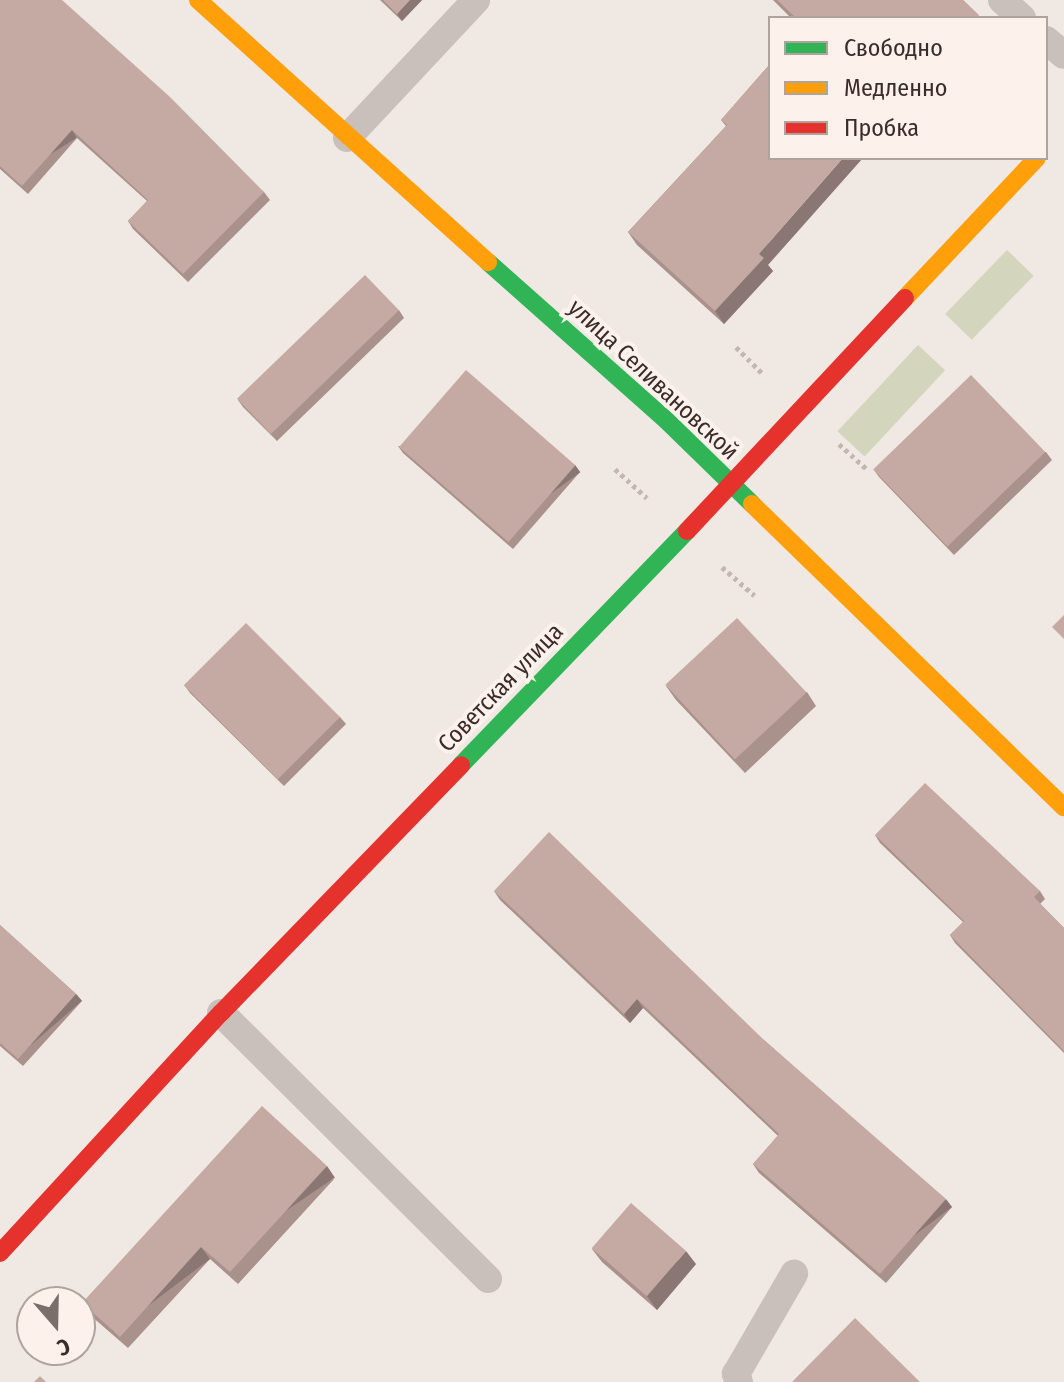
<!DOCTYPE html>
<meta charset="utf-8">
<style>
body{margin:0}
#map{position:relative;width:1064px;height:1382px;overflow:hidden;background:#f0e8e3;font-family:"Fira Sans Condensed",sans-serif}
div>[style]{position:absolute}
.green>*{inset:0;background:#d3d5bc;transform-origin:0 0}
.path>*{height:5px;margin-top:-2.5px;transform-origin:0;background:repeating-linear-gradient(90deg,#c1b8b4 0 4px,transparent 0 8px)}
.lane>*{height:28px;margin:-14px;padding:0 14px;transform-origin:14px;border-radius:14px;background:#c9c0bb}
.fast>*{height:18px;margin:-9px;padding:0 9px;transform-origin:9px;border-radius:9px;background:#30b455}
.slow>*{height:18px;margin:-9px;padding:0 9px;transform-origin:9px;border-radius:9px;background:#ff9f0a}
.jam>*{height:18px;margin:-9px;padding:0 9px;transform-origin:9px;border-radius:9px;background:#e5322d}
.wall>*{inset:0;background:#a9918c}
.shaded-wall>*{inset:0;background:#8a7672;transform-origin:0 0}
.building>*{inset:0;background:#c5a9a3;transform-origin:0 0}
span{translate:-50% -50%;white-space:nowrap;text-align:center;line-height:1.15;-webkit-text-stroke:8px #fcf2eb;paint-order:stroke}
.street-label{font-size:24px;color:#3b2c29}
.legend{position:absolute;left:768px;top:16px;width:280px;height:144px;box-sizing:border-box;background:#fcf2eb;border:2px solid #afa39d;margin:0;padding:10px 14px;list-style:none;font-size:24px;color:#3b2c29}
.legend li{display:flex;align-items:center;gap:16px;height:40px}
.legend b{width:40px;border:2px solid #afa39d}
.north{position:absolute;left:16px;top:1286px;width:80px;height:80px;box-sizing:border-box;background:#fcf2eb;border:2px solid #afa39d;border-radius:50%;rotate:160deg;font-size:22px;font-weight:700;line-height:32px;text-align:center;color:#3b2c29}
.north::after{content:'';display:block;margin:auto;width:28px;height:36px;background:#7a6e6a;clip-path:polygon(50% 0,100% 100%,50% 72%,0 100%)}
</style>
<div id="map">
<div class="green">
<div style="left:1007px;top:250px;width:37px;height:89px;rotate:44deg"></div>
<div style="left:918px;top:345px;width:37px;height:118px;rotate:43deg"></div>
</div>
<div class="path">
<div style="left:736px;top:347px;width:40px;rotate:45deg"></div>
<div style="left:839px;top:444px;width:39px;rotate:42deg"></div>
<div style="left:615px;top:469px;width:43px;rotate:42.2deg"></div>
<div style="left:722px;top:567px;width:43px;rotate:41.2deg"></div>
</div>
<div class="lane">
<div style="left:1002px;top:0;width:27px;rotate:42deg"></div>
<div style="left:1046px;top:40px;width:23px;rotate:40deg"></div>
<div style="left:347px;top:138px;width:189px;rotate:-46.9deg"></div>
<div style="left:221px;top:1013px;width:377px;rotate:44.9deg"></div>
<div style="left:739px;top:1382px;width:9px;rotate:-111deg"></div>
<div style="left:736px;top:1374px;width:116px;rotate:-59.9deg"></div>
</div>
<div class="fast">
<div style="left:488px;top:262px;width:238px;rotate:41.6deg"></div>
<div style="left:666px;top:420px;width:120px;rotate:44.3deg"></div>
<div style="left:461px;top:765px;width:325px;rotate:-46deg"></div>
</div>
<div class="slow">
<div style="left:198px;top:0;width:391px;rotate:42.1deg"></div>
<div style="left:905px;top:298px;width:192px;rotate:-46.7deg"></div>
<div style="left:752px;top:504px;width:435px;rotate:44.2deg"></div>
</div>
<div class="jam">
<div style="left:687px;top:531px;width:319px;rotate:-46.9deg"></div>
<div style="left:0;top:1253px;width:326px;rotate:-47.4deg"></div>
<div style="left:221px;top:1013px;width:345px;rotate:-45.9deg"></div>
</div>
<div class="wall">
<div style="clip-path:polygon(0 0,264px 192px,270px 200px,188px 282px,133px 229px,128px 221px,147px 201px,77px 138px,28px 194px,0 169px)"></div>
<div style="clip-path:polygon(380px 0,422px 0,402px 21px)"></div>
<div style="clip-path:polygon(773px 0,963px 0,981px 18px,791px 18px)"></div>
<div style="clip-path:polygon(770px 64px,768px 265px,773px 271px,724px 324px,637px 245px,628px 232px,726px 126px,721px 120px)"></div>
<div style="clip-path:polygon(399px 310px,404px 318px,277px 441px,243px 407px,238px 400px)"></div>
<div style="clip-path:polygon(398px 446px,575px 465px,580px 472px,513px 549px,403px 453px)"></div>
<div style="clip-path:polygon(1046px 452px,1052px 460px,954px 555px,879px 477px,874px 470px)"></div>
<div style="clip-path:polygon(185px 686px,340px 717px,346px 724px,284px 786px,190px 693px)"></div>
<div style="clip-path:polygon(666px 686px,807px 692px,816px 706px,745px 773px,676px 700px)"></div>
<div style="clip-path:polygon(875px 835px,1040px 891px,1045px 899px,1040px 904px,1064px 928px,1064px 1053px,955px 943px,950px 935px,963px 922px,880px 843px)"></div>
<div style="clip-path:polygon(494px 891px,764px 1040px,952px 1207px,886px 1283px,759px 1173px,753px 1164px,778px 1136px,643px 1008px,630px 1023px,500px 900px)"></div>
<div style="clip-path:polygon(0 925px,76px 994px,82px 1001px,23px 1066px,0 1046px)"></div>
<div style="clip-path:polygon(335px 1178px,238px 1284px,210px 1259px,128px 1348px,90px 1315px,82px 1303px)"></div>
<div style="clip-path:polygon(592px 1249px,696px 1264px,657px 1310px,602px 1262px)"></div>
</div>
<div class="shaded-wall">
<div style="clip-path:polygon(410px 0,422px 0,402px 21px,397px 14px)"></div>
<div style="left:72px;top:130px;width:9px;height:75px;rotate:58deg"></div>
<div style="clip-path:polygon(843px 158px,863px 158px,768px 265px,773px 271px,724px 324px,715px 311px,759px 254px)"></div>
<div style="left:575px;top:465px;width:9px;height:102px;rotate:54deg"></div>
<div style="left:76px;top:994px;width:9px;height:87px;rotate:49deg"></div>
<div style="clip-path:polygon(637px 999px,643px 1008px,630px 1023px,624px 1014px)"></div>
<div style="left:327px;top:1166px;width:14px;height:144px;rotate:56deg"></div>
<div style="left:946px;top:1199px;width:10px;height:100px;rotate:53deg"></div>
<div style="left:201px;top:1247px;width:15px;height:121px;rotate:53deg"></div>
<div style="clip-path:polygon(686px 1251px,696px 1264px,657px 1310px,647px 1296px)"></div>
</div>
<div class="building">
<div style="clip-path:polygon(0 0,62px 0,170px 97px,264px 192px,183px 274px,128px 221px,148px 200px,72px 130px,22px 186px,0 166px)"></div>
<div style="clip-path:polygon(383px 0,410px 0,397px 14px)"></div>
<div style="clip-path:polygon(777px 0,963px 0,979px 15px,976px 18px,796px 18px)"></div>
<div style="clip-path:polygon(770px 64px,770px 158px,843px 158px,759px 254px,764px 258px,715px 311px,628px 232px,727px 125px,721px 120px)"></div>
<div style="left:365px;top:275px;width:49px;height:178px;rotate:46deg"></div>
<div style="left:466px;top:370px;width:145px;height:102px;rotate:41deg"></div>
<div style="left:971px;top:375px;width:107px;height:136px;rotate:46deg"></div>
<div style="clip-path:polygon(1064px 615px,1064px 639px,1052px 627px)"></div>
<div style="left:737px;top:618px;width:102px;height:98px;rotate:47deg"></div>
<div style="left:246px;top:623px;width:133px;height:88px;rotate:45deg"></div>
<div style="clip-path:polygon(925px 783px,1040px 891px,1034px 897px,1064px 928px,1064px 1051px,950px 935px,964px 921px,875px 835px)"></div>
<div style="clip-path:polygon(549px 832px,764px 1040px,946px 1199px,880px 1274px,753px 1164px,779px 1134px,637px 999px,624px 1014px,494px 891px)"></div>
<div style="clip-path:polygon(0 925px,76px 994px,18px 1059px,0 1043px)"></div>
<div style="clip-path:polygon(262px 1106px,327px 1166px,230px 1272px,201px 1247px,120px 1337px,82px 1303px)"></div>
<div style="left:631px;top:1203px;width:73px;height:60px;rotate:41deg"></div>
<div style="clip-path:polygon(855px 1318px,920px 1382px,792px 1382px)"></div>
<div style="clip-path:polygon(40px 1376px,46px 1382px,34px 1382px)"></div>
</div>
<div class="street-label">
<span style="left:653px;top:380px;rotate:43deg">улица Селивановской</span>
<span style="left:501px;top:688px;rotate:-46deg">Советская улица</span>
</div>
<ul class="legend">
<li><b style="height:10px;background:#30b455"></b>Свободно</li>
<li><b style="height:10px;background:#ff9f0a"></b>Медленно</li>
<li><b style="height:10px;background:#e5322d"></b>Пробка</li>
</ul>
<div class="north">С</div>
</div>
